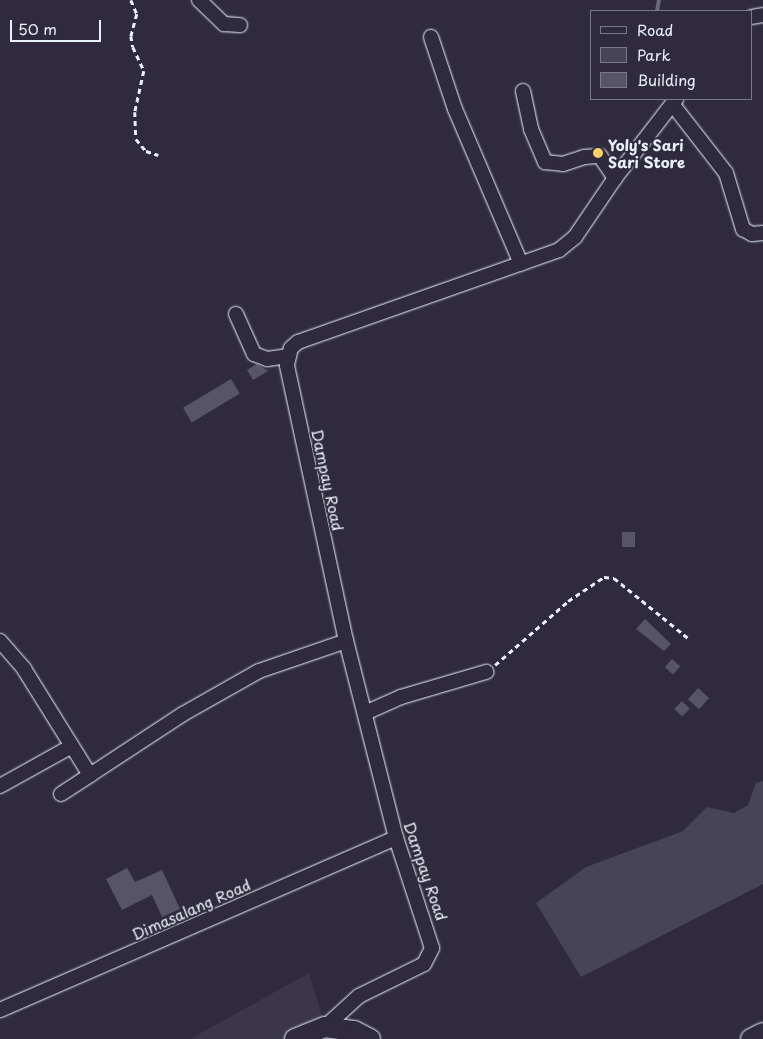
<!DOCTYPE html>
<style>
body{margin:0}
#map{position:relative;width:763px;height:1039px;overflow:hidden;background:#2f2a3d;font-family:"Playpen Sans",sans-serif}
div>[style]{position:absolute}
.built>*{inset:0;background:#3b3749}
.green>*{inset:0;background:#464455}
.stream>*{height:4px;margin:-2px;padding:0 2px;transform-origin:2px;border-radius:2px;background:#696978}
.building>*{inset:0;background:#575565;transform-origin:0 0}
.path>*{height:2.5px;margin-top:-1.25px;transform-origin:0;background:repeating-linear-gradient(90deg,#e8f1f8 0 5px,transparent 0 9px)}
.roads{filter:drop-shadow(0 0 1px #e8f1f8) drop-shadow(0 0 1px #e8f1f8)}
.street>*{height:14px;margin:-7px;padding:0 7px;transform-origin:7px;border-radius:7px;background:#2f2a3d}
.secondary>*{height:20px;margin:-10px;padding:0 10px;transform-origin:10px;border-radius:10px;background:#2f2a3d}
.dots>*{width:14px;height:14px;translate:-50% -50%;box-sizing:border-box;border:2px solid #2f2a3d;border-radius:50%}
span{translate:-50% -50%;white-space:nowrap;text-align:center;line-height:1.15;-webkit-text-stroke:4px #2f2a3d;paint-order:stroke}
.poi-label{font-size:15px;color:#e8f1f8;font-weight:700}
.left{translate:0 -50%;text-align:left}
.street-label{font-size:15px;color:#e8f1f8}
.legend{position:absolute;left:590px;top:10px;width:162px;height:90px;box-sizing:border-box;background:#2f2a3d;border:1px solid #797a88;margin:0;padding:6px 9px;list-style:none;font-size:15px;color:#e8f1f8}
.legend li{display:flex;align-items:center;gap:10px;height:25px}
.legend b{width:25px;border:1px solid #797a88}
.scale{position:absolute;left:10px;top:20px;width:91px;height:22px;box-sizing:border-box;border:2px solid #e8f1f8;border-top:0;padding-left:6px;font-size:15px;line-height:18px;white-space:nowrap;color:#e8f1f8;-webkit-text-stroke:4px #2f2a3d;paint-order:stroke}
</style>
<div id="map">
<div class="built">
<div style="clip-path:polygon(309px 973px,325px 1027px,295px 1039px,190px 1039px)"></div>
</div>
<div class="green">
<div style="clip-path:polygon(763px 781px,763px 884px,581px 977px,536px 903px,586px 867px,683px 831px,707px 807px,734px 813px,748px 805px,756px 783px)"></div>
</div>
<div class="stream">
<div style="left:657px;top:11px;width:11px;rotate:-80deg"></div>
</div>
<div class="building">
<div style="clip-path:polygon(257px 364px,268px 371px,253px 380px,247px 370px)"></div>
<div style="left:231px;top:379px;width:17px;height:56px;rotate:59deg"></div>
<div style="left:622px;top:532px;width:13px;height:15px"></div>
<div style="clip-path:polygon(645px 619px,671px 644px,664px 651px,636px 629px)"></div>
<div style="left:672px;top:659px;width:11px;height:11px;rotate:41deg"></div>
<div style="left:698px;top:688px;width:15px;height:15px;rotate:42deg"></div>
<div style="left:682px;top:701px;width:11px;height:11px;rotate:45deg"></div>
<div style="clip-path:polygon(127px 868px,135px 882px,162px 870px,180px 909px,162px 917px,152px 895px,122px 910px,106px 879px)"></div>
</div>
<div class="path">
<div style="left:131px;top:0;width:15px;rotate:67deg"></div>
<div style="left:137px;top:14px;width:23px;rotate:105deg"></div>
<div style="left:131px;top:36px;width:11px;rotate:80deg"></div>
<div style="left:133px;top:47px;width:26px;rotate:65deg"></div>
<div style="left:144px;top:71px;width:42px;rotate:102.4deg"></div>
<div style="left:135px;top:112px;width:27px;rotate:88deg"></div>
<div style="left:136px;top:139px;width:16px;rotate:50deg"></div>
<div style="left:146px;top:151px;width:13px;rotate:18deg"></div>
<div style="left:495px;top:665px;width:97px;rotate:-41.2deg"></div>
<div style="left:568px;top:601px;width:43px;rotate:-33.7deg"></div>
<div style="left:604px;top:577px;width:10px;rotate:6deg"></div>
<div style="left:614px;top:578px;width:95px;rotate:39deg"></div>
</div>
<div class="roads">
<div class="street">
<div style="left:199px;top:0;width:35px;rotate:44deg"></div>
<div style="left:224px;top:24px;width:16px;rotate:4deg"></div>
<div style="left:752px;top:17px;width:11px;rotate:-10deg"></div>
<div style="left:431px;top:37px;width:76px;rotate:71.6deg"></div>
<div style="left:455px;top:109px;width:168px;rotate:66.9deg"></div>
<div style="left:523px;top:91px;width:39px;rotate:78deg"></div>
<div style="left:531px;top:129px;width:36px;rotate:67deg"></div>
<div style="left:545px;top:162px;width:18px;rotate:6deg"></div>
<div style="left:563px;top:164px;width:22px;rotate:-18deg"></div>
<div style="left:584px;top:157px;width:16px;rotate:-4deg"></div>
<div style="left:600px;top:156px;width:27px;rotate:56deg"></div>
<div style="left:673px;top:105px;width:86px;rotate:52.1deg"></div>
<div style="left:726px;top:173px;width:59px;rotate:73.1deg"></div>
<div style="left:743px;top:229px;width:10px;rotate:29deg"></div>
<div style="left:752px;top:234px;width:11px;rotate:-5deg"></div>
<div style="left:236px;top:314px;width:44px;rotate:65.8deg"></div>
<div style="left:254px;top:354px;width:14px;rotate:21deg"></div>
<div style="left:267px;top:359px;width:21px;rotate:-8deg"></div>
<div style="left:0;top:641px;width:37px;rotate:49deg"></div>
<div style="left:24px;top:669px;width:125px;rotate:58.1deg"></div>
<div style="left:90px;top:775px;width:111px;rotate:-33.3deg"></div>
<div style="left:183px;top:714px;width:87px;rotate:-29.5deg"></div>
<div style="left:259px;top:671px;width:92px;rotate:-19deg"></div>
<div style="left:365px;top:713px;width:39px;rotate:-24deg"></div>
<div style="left:401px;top:697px;width:89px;rotate:-16.4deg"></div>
<div style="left:0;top:786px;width:80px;rotate:-29.1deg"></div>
<div style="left:61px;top:794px;width:35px;rotate:-33deg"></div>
<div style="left:0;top:1010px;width:432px;rotate:-23.5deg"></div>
<div style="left:325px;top:1027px;width:46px;rotate:-42.4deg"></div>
<div style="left:359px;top:996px;width:72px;rotate:-26.2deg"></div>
<div style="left:424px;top:964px;width:18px;rotate:-63deg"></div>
<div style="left:432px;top:948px;width:116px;rotate:-108.1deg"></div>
<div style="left:396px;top:838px;width:203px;rotate:-104.2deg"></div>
<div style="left:346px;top:641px;width:282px;rotate:-102.1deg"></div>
<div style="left:287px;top:365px;width:17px;rotate:-77deg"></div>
<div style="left:291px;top:348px;width:9px;rotate:-41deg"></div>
<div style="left:298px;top:342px;width:277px;rotate:-19.4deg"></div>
<div style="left:559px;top:250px;width:21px;rotate:-39deg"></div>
<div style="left:575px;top:237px;width:71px;rotate:-55.9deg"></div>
<div style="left:615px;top:178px;width:100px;rotate:-52.3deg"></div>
</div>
<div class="secondary">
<div style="left:295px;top:1039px;width:32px;rotate:-22deg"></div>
<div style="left:325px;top:1027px;width:29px;rotate:8deg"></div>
<div style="left:354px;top:1031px;width:18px;rotate:27deg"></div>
<div style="left:751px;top:1039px;width:13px;rotate:-27deg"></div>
</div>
</div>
<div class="dots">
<div style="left:598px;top:153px;background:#ffd166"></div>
</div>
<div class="poi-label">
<span class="left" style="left:608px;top:153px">Yoly's Sari<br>Sari Store</span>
</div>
<div class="street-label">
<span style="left:328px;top:480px;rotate:78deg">Dampay Road</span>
<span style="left:426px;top:871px;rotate:71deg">Dampay Road</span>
<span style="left:191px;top:909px;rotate:-24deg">Dimasalang Road</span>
</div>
<ul class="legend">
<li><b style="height:6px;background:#2f2a3d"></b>Road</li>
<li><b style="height:14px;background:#464455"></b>Park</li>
<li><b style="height:14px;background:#575565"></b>Building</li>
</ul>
<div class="scale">50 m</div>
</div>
